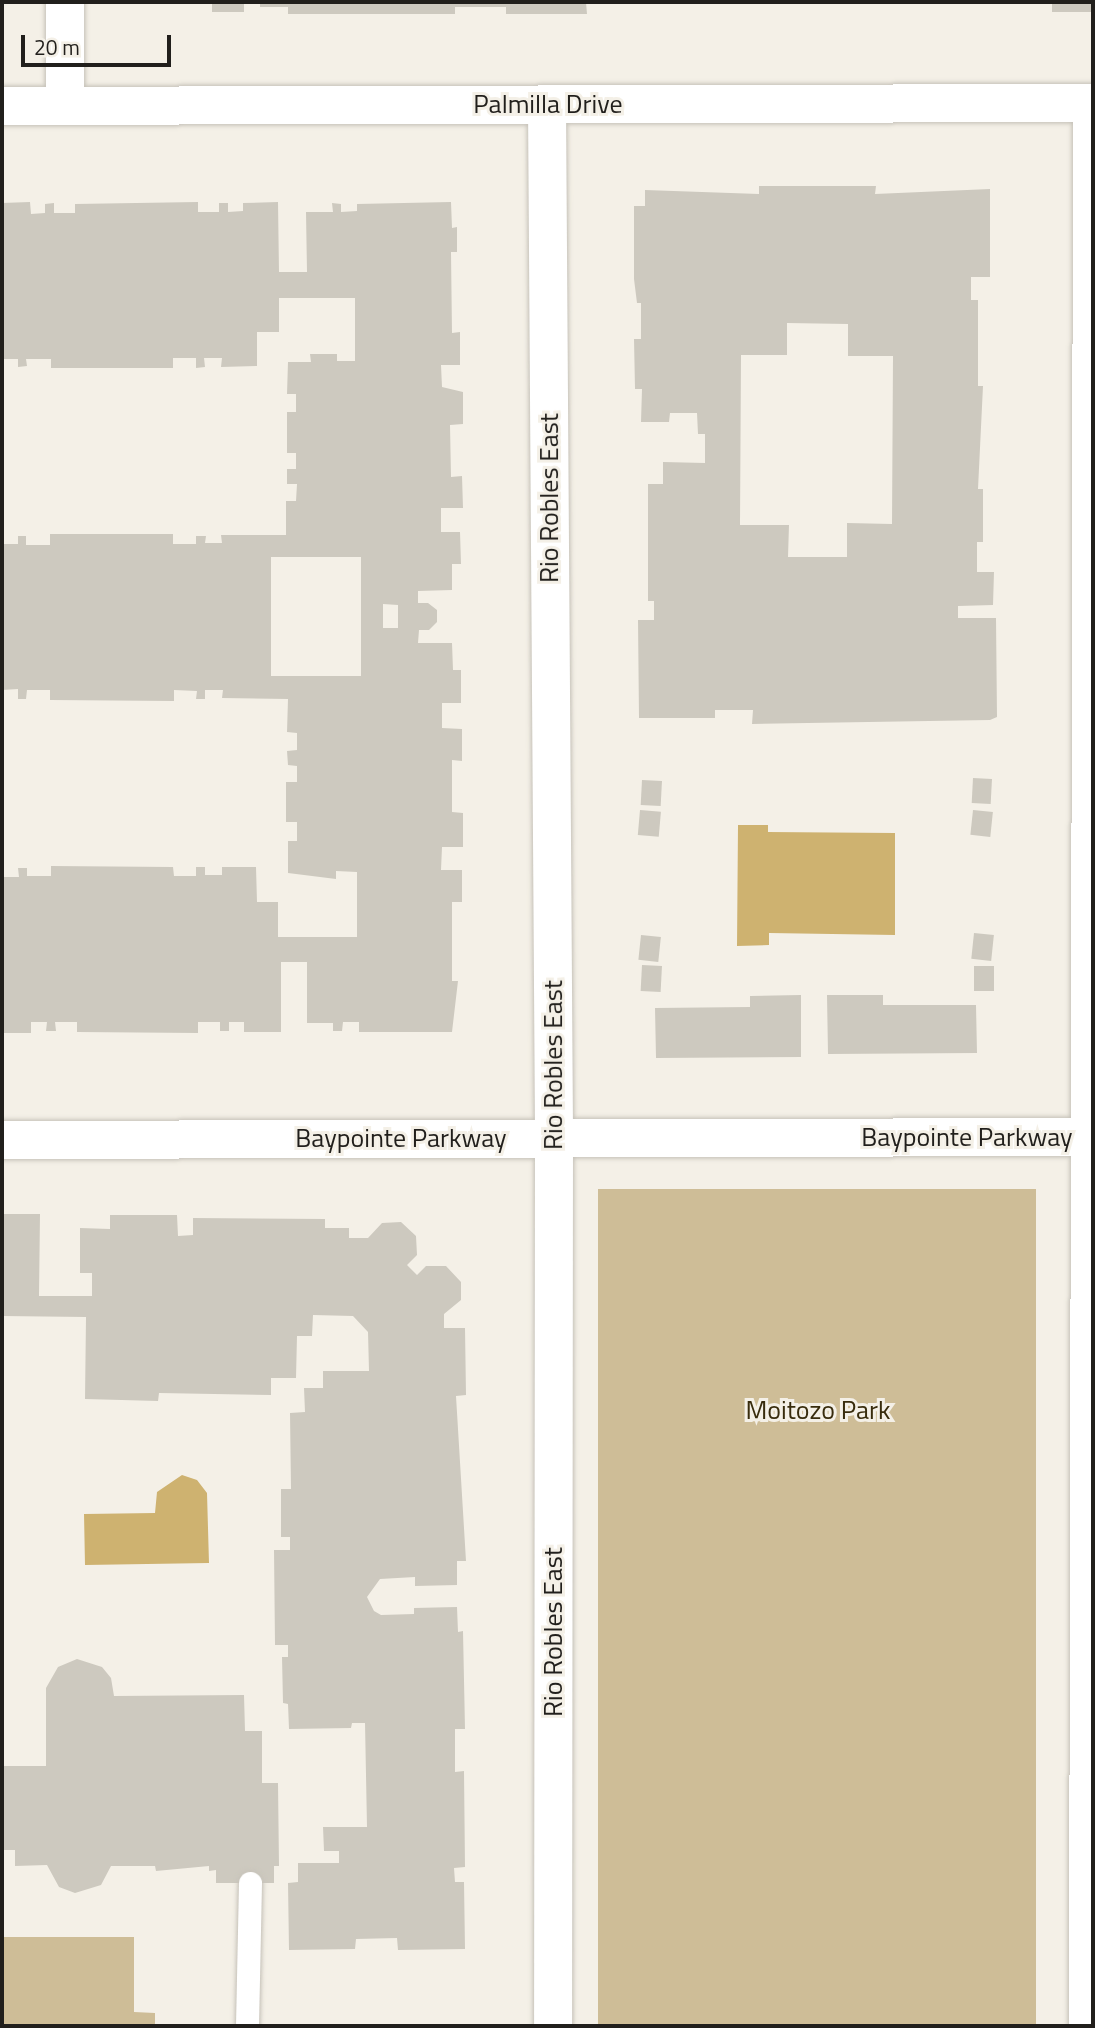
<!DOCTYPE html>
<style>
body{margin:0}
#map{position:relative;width:1095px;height:2028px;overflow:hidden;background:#f4f0e7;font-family:"Titillium Web",sans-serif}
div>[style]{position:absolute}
.green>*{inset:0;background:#cebd97;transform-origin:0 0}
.water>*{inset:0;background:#ceb270}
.building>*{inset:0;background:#cdc9bf;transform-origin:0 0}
.roads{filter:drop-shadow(0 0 2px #c6c2b9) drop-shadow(0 0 2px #c6c2b9)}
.lane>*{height:23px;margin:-11.5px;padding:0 11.5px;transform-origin:11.5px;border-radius:11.5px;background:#fff}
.street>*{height:38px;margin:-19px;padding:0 19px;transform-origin:19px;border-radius:19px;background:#fff}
span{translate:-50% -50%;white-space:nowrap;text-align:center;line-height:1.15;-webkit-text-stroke:6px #f4f0e7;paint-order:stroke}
.street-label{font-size:26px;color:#211f1c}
.park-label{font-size:26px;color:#382c0d}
.frame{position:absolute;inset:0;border:4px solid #211f1c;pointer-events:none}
.scale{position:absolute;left:21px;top:35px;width:150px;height:32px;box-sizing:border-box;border:4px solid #211f1c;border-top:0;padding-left:9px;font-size:21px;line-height:24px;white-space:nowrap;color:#211f1c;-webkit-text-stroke:5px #f4f0e7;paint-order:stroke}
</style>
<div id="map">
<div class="green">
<div style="left:1036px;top:1189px;width:837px;height:438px;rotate:90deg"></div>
<div style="clip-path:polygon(2px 1937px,134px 1937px,134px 2012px,155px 2013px,155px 2026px,2px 2026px)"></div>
</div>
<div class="water">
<div style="clip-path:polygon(738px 825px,768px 825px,768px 832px,895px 833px,895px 935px,769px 933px,769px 945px,737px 946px)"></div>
<div style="clip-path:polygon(182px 1475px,197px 1480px,207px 1493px,209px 1563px,85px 1565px,84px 1514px,155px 1513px,157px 1492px)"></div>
</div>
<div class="building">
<div style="left:212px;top:2px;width:32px;height:10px"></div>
<div style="clip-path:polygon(260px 2px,586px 2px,587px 14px,506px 14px,506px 7px,455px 7px,455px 14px,288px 14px,288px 7px,260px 7px)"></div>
<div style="left:1052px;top:2px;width:41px;height:10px"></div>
<div style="clip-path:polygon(evenodd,759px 186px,876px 186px,875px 194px,990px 189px,990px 277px,971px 277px,971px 300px,978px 300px,978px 386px,983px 386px,978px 489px,983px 489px,983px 542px,977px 542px,977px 572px,994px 572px,993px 605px,958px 606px,958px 618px,996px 618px,997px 717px,990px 720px,752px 724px,753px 710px,715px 710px,715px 718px,639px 718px,638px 620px,654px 620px,654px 601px,648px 601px,648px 484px,663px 484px,663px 462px,705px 463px,705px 434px,698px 434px,697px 413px,670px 413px,669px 422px,641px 422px,642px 389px,635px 389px,634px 339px,641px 339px,641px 303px,637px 303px,634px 279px,634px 206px,645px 206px,645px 190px,759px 194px,759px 186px,787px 323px,848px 324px,848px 356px,893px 356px,892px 524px,847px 523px,847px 557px,788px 557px,789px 525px,740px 525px,741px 355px,787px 355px,787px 323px)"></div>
<div style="clip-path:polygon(evenodd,30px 202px,31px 214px,45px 213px,45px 204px,54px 203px,54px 213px,75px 213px,75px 204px,198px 202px,198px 212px,219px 212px,219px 203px,228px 203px,228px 212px,243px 211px,243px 203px,278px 202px,279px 272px,307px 272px,306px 212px,333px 212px,332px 203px,341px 204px,341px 212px,357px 211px,357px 204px,451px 202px,452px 228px,457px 227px,457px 252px,451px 252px,452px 333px,460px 332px,460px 365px,441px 365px,442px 387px,463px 392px,463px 424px,450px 425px,451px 477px,462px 476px,463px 508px,441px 508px,441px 532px,460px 532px,461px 564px,452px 564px,452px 590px,418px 591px,418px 603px,428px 603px,437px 610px,437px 622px,429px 630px,419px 630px,418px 643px,452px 643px,453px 670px,461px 670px,461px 703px,442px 703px,442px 728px,462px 729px,462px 761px,452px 760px,452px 812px,463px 813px,463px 847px,442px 847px,441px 870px,462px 870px,462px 902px,452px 902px,452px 981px,458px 981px,452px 1032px,359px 1032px,359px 1022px,343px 1022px,342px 1031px,333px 1031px,333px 1023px,307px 1023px,307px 962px,281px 962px,281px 1032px,244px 1032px,244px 1022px,229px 1022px,229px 1031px,220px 1031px,220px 1022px,198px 1022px,198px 1033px,77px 1032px,77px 1022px,55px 1022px,56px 1031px,46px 1031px,47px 1022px,31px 1022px,31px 1033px,2px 1033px,2px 877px,19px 877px,18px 868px,27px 868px,27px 876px,51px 876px,51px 866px,173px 867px,174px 876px,196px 876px,196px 867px,205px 867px,205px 875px,222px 875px,222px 867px,256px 867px,257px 902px,278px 902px,278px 937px,357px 937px,357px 872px,336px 871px,336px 879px,288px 873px,288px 841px,297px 841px,297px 822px,286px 822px,286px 782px,297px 782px,297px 766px,288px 765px,287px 751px,297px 750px,297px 733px,287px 732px,288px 699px,222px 698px,223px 690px,205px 690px,205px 699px,196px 699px,197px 691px,174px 690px,174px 701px,50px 700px,50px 690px,27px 690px,26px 699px,18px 699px,18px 689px,2px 690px,2px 544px,18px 544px,18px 536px,26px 536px,26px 545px,50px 545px,50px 534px,173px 534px,173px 544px,196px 544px,196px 536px,206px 536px,205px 543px,222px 543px,221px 535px,286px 535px,286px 501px,296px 501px,297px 484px,287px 484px,287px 469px,296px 469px,296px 453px,287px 453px,287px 412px,296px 412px,296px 394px,287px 394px,288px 362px,311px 362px,310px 354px,337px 354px,337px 361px,355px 361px,355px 298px,279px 298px,279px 332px,257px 332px,257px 366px,221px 367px,222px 358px,204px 358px,205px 367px,196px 368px,196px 358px,173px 358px,173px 368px,51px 368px,51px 359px,26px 359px,27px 366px,18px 367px,18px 359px,2px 359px,2px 203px,30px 202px,271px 557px,361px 557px,361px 676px,271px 676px,271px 557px,30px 202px,383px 604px,398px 605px,398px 628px,383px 628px,383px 604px)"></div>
<div style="left:973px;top:778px;width:19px;height:25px;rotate:3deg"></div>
<div style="left:642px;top:780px;width:20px;height:25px;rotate:3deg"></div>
<div style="left:640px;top:810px;width:21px;height:25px;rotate:5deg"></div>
<div style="left:973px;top:810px;width:20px;height:25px;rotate:6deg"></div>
<div style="left:974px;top:933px;width:20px;height:26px;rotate:6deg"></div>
<div style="left:641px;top:935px;width:20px;height:25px;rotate:6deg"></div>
<div style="left:642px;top:965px;width:20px;height:26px;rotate:3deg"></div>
<div style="left:974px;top:966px;width:20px;height:25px"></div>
<div style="clip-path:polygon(801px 995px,801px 1057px,656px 1058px,655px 1008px,750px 1007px,750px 996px)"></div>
<div style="clip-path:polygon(827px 995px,883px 995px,883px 1005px,976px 1005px,977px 1053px,828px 1054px)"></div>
<div style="clip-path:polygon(2px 1214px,40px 1214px,39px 1296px,92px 1296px,92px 1273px,80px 1273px,80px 1228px,110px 1229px,110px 1215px,177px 1215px,178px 1236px,193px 1235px,193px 1218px,325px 1219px,325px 1228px,349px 1228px,349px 1238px,368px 1238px,382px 1223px,401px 1222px,416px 1236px,417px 1255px,407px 1265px,417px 1275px,426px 1266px,446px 1266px,461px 1282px,461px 1300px,444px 1314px,444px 1328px,465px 1328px,466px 1395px,456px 1396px,466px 1561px,457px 1561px,457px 1585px,415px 1586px,415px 1577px,380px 1579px,367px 1597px,374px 1611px,381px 1615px,414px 1614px,414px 1608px,457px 1607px,458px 1632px,463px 1631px,465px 1729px,455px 1729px,455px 1772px,464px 1771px,465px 1867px,454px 1868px,455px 1882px,464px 1882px,465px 1949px,398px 1950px,397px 1938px,356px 1939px,355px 1949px,289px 1950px,288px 1883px,298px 1882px,298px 1863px,339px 1863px,339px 1851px,324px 1851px,323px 1827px,367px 1827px,365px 1723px,352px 1723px,351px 1728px,289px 1729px,288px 1704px,283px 1703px,282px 1657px,288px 1657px,288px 1645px,275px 1645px,274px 1550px,290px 1550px,290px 1537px,281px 1537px,281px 1489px,291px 1489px,290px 1413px,305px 1412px,304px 1388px,323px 1388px,323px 1371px,369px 1371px,368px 1332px,353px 1316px,313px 1315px,312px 1336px,297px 1336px,296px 1378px,271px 1378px,271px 1395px,159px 1393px,158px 1401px,85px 1399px,86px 1317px,2px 1316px)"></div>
<div style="clip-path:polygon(77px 1659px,102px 1667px,111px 1678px,114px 1696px,244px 1695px,245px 1731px,262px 1731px,262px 1783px,278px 1783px,279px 1866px,274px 1866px,274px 1883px,216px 1883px,216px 1870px,209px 1871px,209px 1866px,156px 1871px,155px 1866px,111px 1866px,101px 1885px,75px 1893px,59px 1887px,47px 1865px,15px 1866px,15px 1850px,2px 1850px,2px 1766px,46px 1766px,46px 1688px,58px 1667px)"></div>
</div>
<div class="roads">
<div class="lane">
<div style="left:247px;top:2026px;width:143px;rotate:-88.8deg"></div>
</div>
<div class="street">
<div style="left:547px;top:104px;width:1033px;rotate:89.61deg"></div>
<div style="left:554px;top:1137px;width:889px;rotate:90.06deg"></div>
<div style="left:2px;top:106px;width:1091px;rotate:-0.16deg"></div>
<div style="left:65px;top:106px;width:104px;rotate:-90deg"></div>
<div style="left:2px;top:1140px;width:1091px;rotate:-0.16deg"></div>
<div style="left:1088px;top:2026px;width:1923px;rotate:-89.88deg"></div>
</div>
</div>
<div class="street-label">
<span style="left:548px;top:104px">Palmilla Drive</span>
<span style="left:549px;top:498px;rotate:-90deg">Rio Robles East</span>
<span style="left:553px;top:1065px;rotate:-90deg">Rio Robles East</span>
<span style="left:967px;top:1137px">Baypointe Parkway</span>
<span style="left:401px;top:1138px">Baypointe Parkway</span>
<span style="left:553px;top:1632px;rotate:-90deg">Rio Robles East</span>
</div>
<div class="park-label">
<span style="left:818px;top:1410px">Moitozo Park</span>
</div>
<div class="frame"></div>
<div class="scale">20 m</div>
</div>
